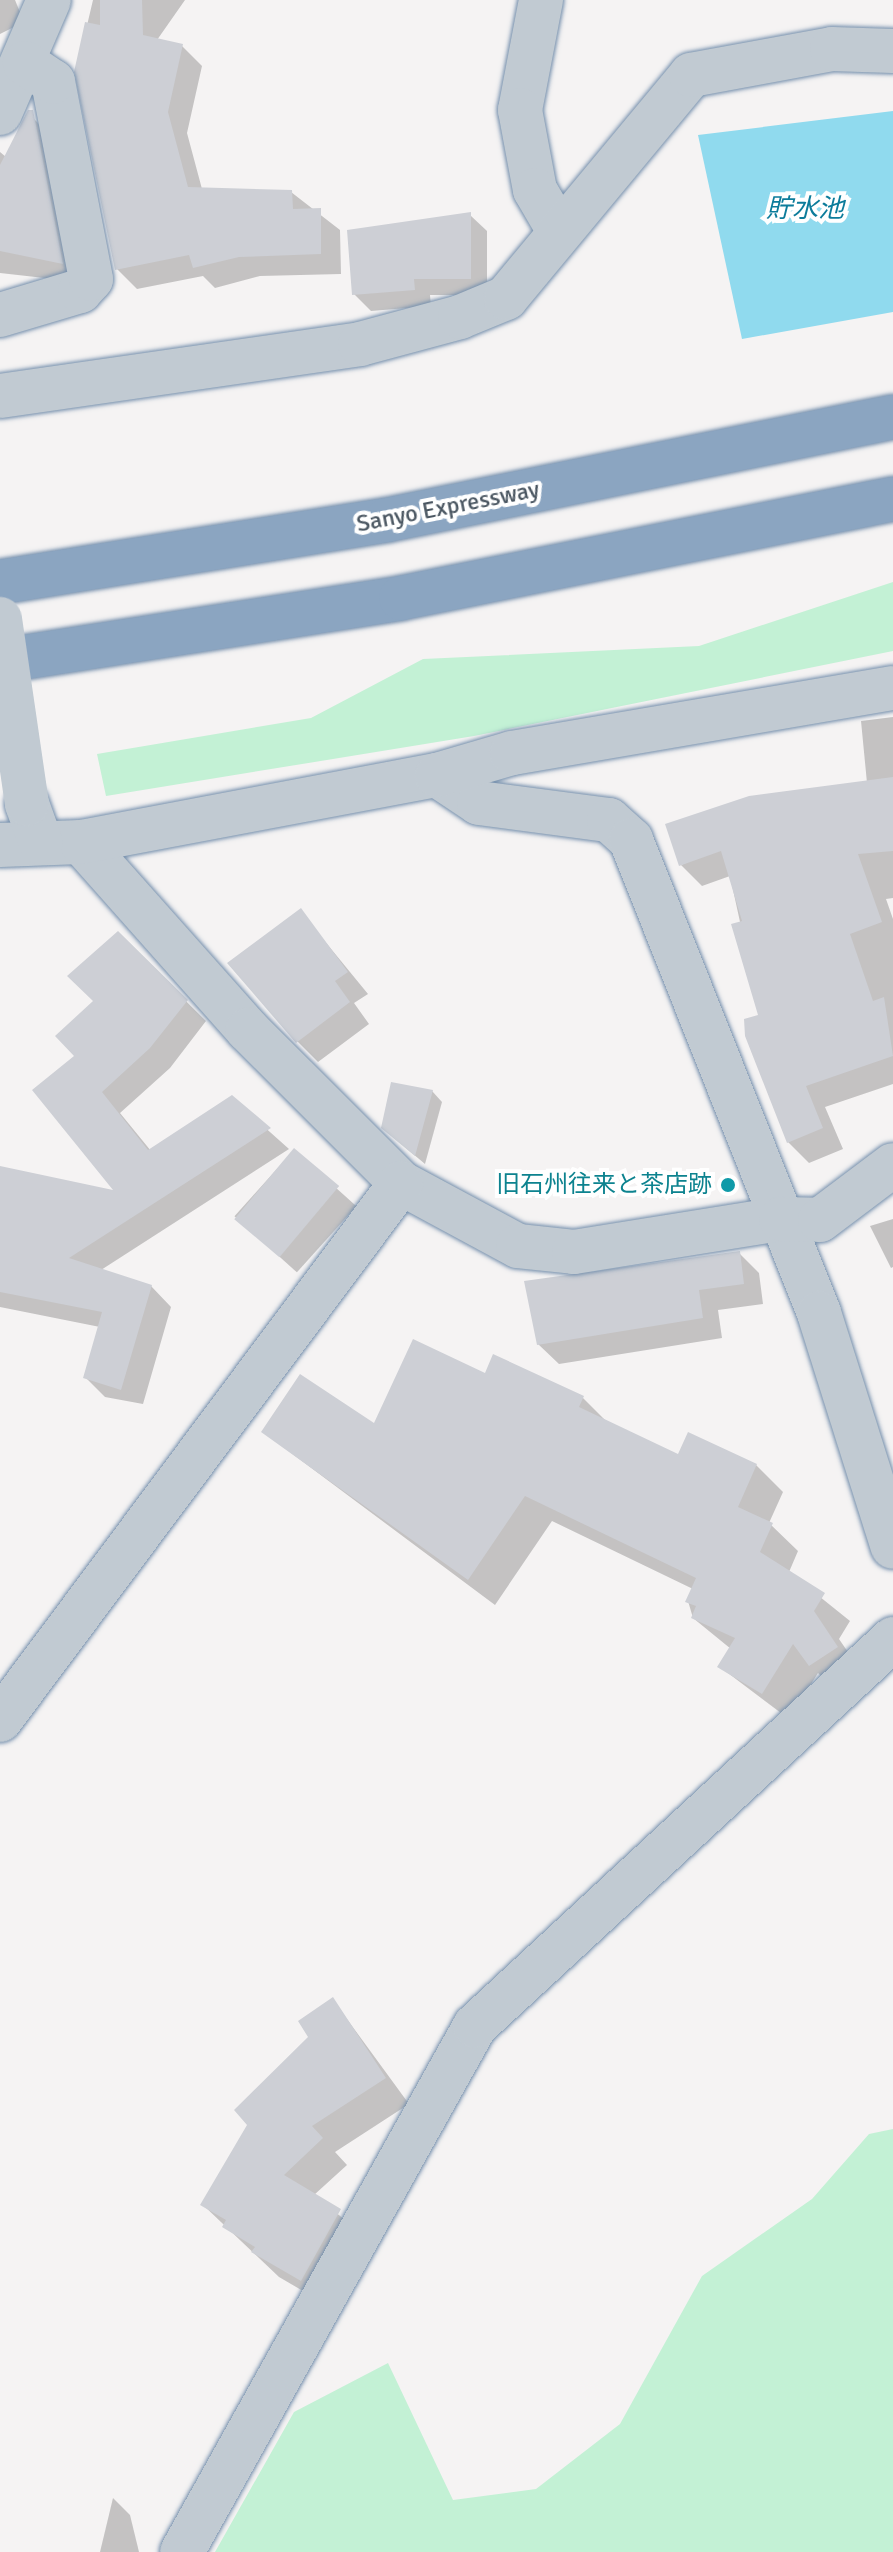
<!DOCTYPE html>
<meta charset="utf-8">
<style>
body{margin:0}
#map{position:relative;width:893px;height:2552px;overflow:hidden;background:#f5f3f3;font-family:Signika,"Noto Sans JP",sans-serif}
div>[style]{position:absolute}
.green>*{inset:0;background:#c3f1d5}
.water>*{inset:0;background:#90daee}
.shadow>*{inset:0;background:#0003;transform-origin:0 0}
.building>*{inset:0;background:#cdcfd5;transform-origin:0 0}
.roads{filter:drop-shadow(0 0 2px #7690ad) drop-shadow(0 0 2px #7690ad)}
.minor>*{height:44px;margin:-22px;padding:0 22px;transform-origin:22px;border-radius:22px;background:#c1cad2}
.tertiary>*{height:44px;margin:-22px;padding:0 22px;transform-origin:22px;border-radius:22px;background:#c1cad2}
.motorway>*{height:44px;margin:-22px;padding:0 22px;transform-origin:22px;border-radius:22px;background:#8ba5c1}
.tertiary-bridge>*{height:44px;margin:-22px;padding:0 22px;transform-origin:22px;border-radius:22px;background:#c1cad2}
.dots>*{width:22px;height:22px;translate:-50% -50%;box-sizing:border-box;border:4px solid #fff;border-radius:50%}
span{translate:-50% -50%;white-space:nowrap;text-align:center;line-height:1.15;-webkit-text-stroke:8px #fff;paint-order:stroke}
.street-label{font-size:24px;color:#4a5661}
.culture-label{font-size:24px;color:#0d838f}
.right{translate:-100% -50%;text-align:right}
.water-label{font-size:26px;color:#0c7c9b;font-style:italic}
</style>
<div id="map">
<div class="green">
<div style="clip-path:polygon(893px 582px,893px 651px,474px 736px,106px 796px,97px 754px,311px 718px,423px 659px,699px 646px)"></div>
<div style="clip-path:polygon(893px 2129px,893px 2552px,215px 2552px,294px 2412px,388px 2363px,453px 2500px,536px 2489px,620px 2424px,702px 2276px,812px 2199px,869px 2134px)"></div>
</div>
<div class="water">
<div style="clip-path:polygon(893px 111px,893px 312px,742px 339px,698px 135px)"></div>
</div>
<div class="shadow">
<div style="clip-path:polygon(0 0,15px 0,24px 22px,0 34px)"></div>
<div style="clip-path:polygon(93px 0,185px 0,157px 40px,182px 46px,202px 66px,187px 133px,202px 189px,291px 192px,340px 230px,341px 274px,260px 276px,215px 288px,203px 276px,137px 289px,117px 269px,76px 72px)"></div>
<div style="clip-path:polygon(29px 114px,46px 131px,80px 282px,0 273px,0 152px,6px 157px)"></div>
<div style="clip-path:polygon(470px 215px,487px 231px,487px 295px,430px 295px,431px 306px,371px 311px,354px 294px)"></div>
<div style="clip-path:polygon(893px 717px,893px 898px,886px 899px,893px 919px,893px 1084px,825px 1107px,843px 1149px,809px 1163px,788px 1142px,730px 876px,702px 886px,681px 865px,867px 783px,861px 721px)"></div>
<div style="clip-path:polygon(300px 911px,368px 994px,354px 1003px,369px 1024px,318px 1062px,297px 1041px)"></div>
<div style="clip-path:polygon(118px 934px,206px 1021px,170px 1068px,120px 1113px,151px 1151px,232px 1098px,289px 1149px,101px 1270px,151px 1286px,171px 1307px,143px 1404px,105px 1397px,85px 1377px,100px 1327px,0 1307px,0 1168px,118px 1194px,77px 1056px)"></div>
<div style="clip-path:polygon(432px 1091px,442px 1102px,425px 1164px,394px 1138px)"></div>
<div style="left:294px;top:1150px;width:84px;height:89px;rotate:42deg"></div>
<div style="clip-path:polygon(893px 1219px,893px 1267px,891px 1268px,870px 1226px)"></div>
<div style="clip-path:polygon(739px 1253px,759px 1273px,763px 1304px,718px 1310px,722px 1338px,559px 1364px,538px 1344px)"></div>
<div style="clip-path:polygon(494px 1357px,583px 1398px,609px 1424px,679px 1457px,756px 1465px,783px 1492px,769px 1523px,798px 1551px,789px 1572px,850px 1621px,839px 1639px,863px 1674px,837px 1692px,818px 1673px,789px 1719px,720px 1667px,731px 1649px,693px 1618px,688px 1601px,693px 1589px,552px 1521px,495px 1605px,263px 1432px,375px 1426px,486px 1375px)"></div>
<div style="clip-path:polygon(333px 2000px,409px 2104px,335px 2152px,347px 2165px,314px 2195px,365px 2236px,327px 2305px,279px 2277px,202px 2204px)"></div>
<div style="clip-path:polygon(113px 2498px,130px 2515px,139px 2552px,100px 2552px)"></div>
</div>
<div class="building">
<div style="clip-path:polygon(100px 0,142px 0,143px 35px,183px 44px,168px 112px,188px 187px,292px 190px,293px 209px,321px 208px,321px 254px,239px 257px,193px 268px,189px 255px,115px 270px,74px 72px,85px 22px,100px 25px)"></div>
<div style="clip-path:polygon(28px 110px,33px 110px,63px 264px,0 251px,0 165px)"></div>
<div style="clip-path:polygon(471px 212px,471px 279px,414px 279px,415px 290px,352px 295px,347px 230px)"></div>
<div style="clip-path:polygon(893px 777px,893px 851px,858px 854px,882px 922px,850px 934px,873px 1001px,884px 997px,893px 1056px,806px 1086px,823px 1128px,787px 1143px,745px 1036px,744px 1019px,758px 1015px,731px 924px,742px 921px,721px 851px,679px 866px,665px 824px,749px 796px)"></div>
<div style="clip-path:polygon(301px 908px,348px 972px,335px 981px,350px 1002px,296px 1043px,227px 963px)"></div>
<div style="clip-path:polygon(118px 931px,188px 1000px,150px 1048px,102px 1092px,148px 1150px,232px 1095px,271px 1128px,69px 1258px,152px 1285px,121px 1390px,83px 1378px,102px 1312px,0 1292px,0 1166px,113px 1190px,32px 1090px,74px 1056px,55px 1036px,93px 1001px,67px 976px)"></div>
<div style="clip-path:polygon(391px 1082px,433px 1090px,415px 1156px,381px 1128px)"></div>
<div style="left:294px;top:1148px;width:59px;height:93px;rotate:40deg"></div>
<div style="clip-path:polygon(740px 1251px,744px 1284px,699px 1290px,703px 1318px,537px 1345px,524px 1281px)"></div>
<div style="clip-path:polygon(413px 1339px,485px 1373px,493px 1354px,584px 1396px,579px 1407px,678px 1454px,688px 1432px,757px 1464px,738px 1507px,773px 1523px,760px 1552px,825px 1593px,814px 1611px,838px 1647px,809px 1666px,793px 1644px,762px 1694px,717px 1667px,735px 1638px,691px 1618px,696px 1606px,685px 1602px,696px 1578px,525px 1496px,468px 1580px,261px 1432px,300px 1374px,374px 1423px)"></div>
<div style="clip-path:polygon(333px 1997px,386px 2078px,312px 2126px,323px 2138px,284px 2175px,341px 2209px,301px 2281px,251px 2252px,255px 2247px,222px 2227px,226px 2220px,200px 2205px,247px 2125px,234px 2110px,308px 2037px,298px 2021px)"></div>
</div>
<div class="roads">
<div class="minor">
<div style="left:541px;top:0;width:112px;rotate:100.8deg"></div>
<div style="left:520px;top:110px;width:81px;rotate:79.4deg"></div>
<div style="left:535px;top:190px;width:48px;rotate:59.7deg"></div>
<div style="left:0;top:113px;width:123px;rotate:-66.6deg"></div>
<div style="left:0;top:315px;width:84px;rotate:-16.7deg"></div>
<div style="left:80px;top:291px;width:16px;rotate:-47deg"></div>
<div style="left:91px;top:279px;width:201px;rotate:-100.9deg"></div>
<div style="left:53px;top:82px;width:34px;rotate:-146deg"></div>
<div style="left:437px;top:775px;width:50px;rotate:33.7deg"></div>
<div style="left:479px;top:803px;width:131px;rotate:7.5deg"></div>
<div style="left:609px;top:820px;width:30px;rotate:42deg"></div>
<div style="left:631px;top:840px;width:509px;rotate:68.32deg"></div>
<div style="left:819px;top:1313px;width:245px;rotate:72.5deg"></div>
<div style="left:81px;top:842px;width:251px;rotate:48.4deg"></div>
<div style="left:248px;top:1030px;width:216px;rotate:45deg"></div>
<div style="left:401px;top:1183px;width:133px;rotate:28.3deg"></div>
<div style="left:518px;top:1246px;width:56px;rotate:6.1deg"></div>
<div style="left:574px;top:1252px;width:210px;rotate:-9.1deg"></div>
<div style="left:781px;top:1219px;width:39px;rotate:1deg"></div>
<div style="left:820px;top:1220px;width:91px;rotate:-37deg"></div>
<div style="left:0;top:845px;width:81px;rotate:-2.1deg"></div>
<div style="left:81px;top:842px;width:362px;rotate:-10.7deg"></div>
<div style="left:437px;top:775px;width:78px;rotate:-16.3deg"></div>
<div style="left:512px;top:753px;width:387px;rotate:-9.7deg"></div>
<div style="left:0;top:1720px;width:670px;rotate:-53.25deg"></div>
<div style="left:182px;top:2552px;width:602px;rotate:-60.88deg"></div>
<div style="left:475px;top:2026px;width:570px;rotate:-42.79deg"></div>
</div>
<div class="tertiary">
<div style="left:0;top:396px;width:364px;rotate:-8.2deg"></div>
<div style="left:360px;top:344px;width:104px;rotate:-15.1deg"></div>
<div style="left:460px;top:317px;width:50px;rotate:-22.4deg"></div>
<div style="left:506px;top:298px;width:290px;rotate:-50.3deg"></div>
<div style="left:691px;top:75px;width:143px;rotate:-10.4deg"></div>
<div style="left:832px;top:49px;width:61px;rotate:1.9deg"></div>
<div style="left:27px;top:804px;width:41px;rotate:70.3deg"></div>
</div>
<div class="motorway">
<div style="left:0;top:582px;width:392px;rotate:-9.1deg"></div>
<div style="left:387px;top:520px;width:516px;rotate:-11.51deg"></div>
<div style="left:0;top:661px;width:406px;rotate:-8.9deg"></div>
<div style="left:401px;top:598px;width:502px;rotate:-11.38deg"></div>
</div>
</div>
<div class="tertiary-bridge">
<div style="left:0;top:619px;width:187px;rotate:81.7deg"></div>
</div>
<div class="dots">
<div style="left:728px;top:1185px;background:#0f9aa8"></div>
</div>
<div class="street-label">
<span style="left:448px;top:507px;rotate:-11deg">Sanyo Expressway</span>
</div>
<div class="culture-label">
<span class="right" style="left:712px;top:1185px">旧石州往来と茶店跡</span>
</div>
<div class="water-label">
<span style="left:805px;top:210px">貯水池</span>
</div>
</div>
